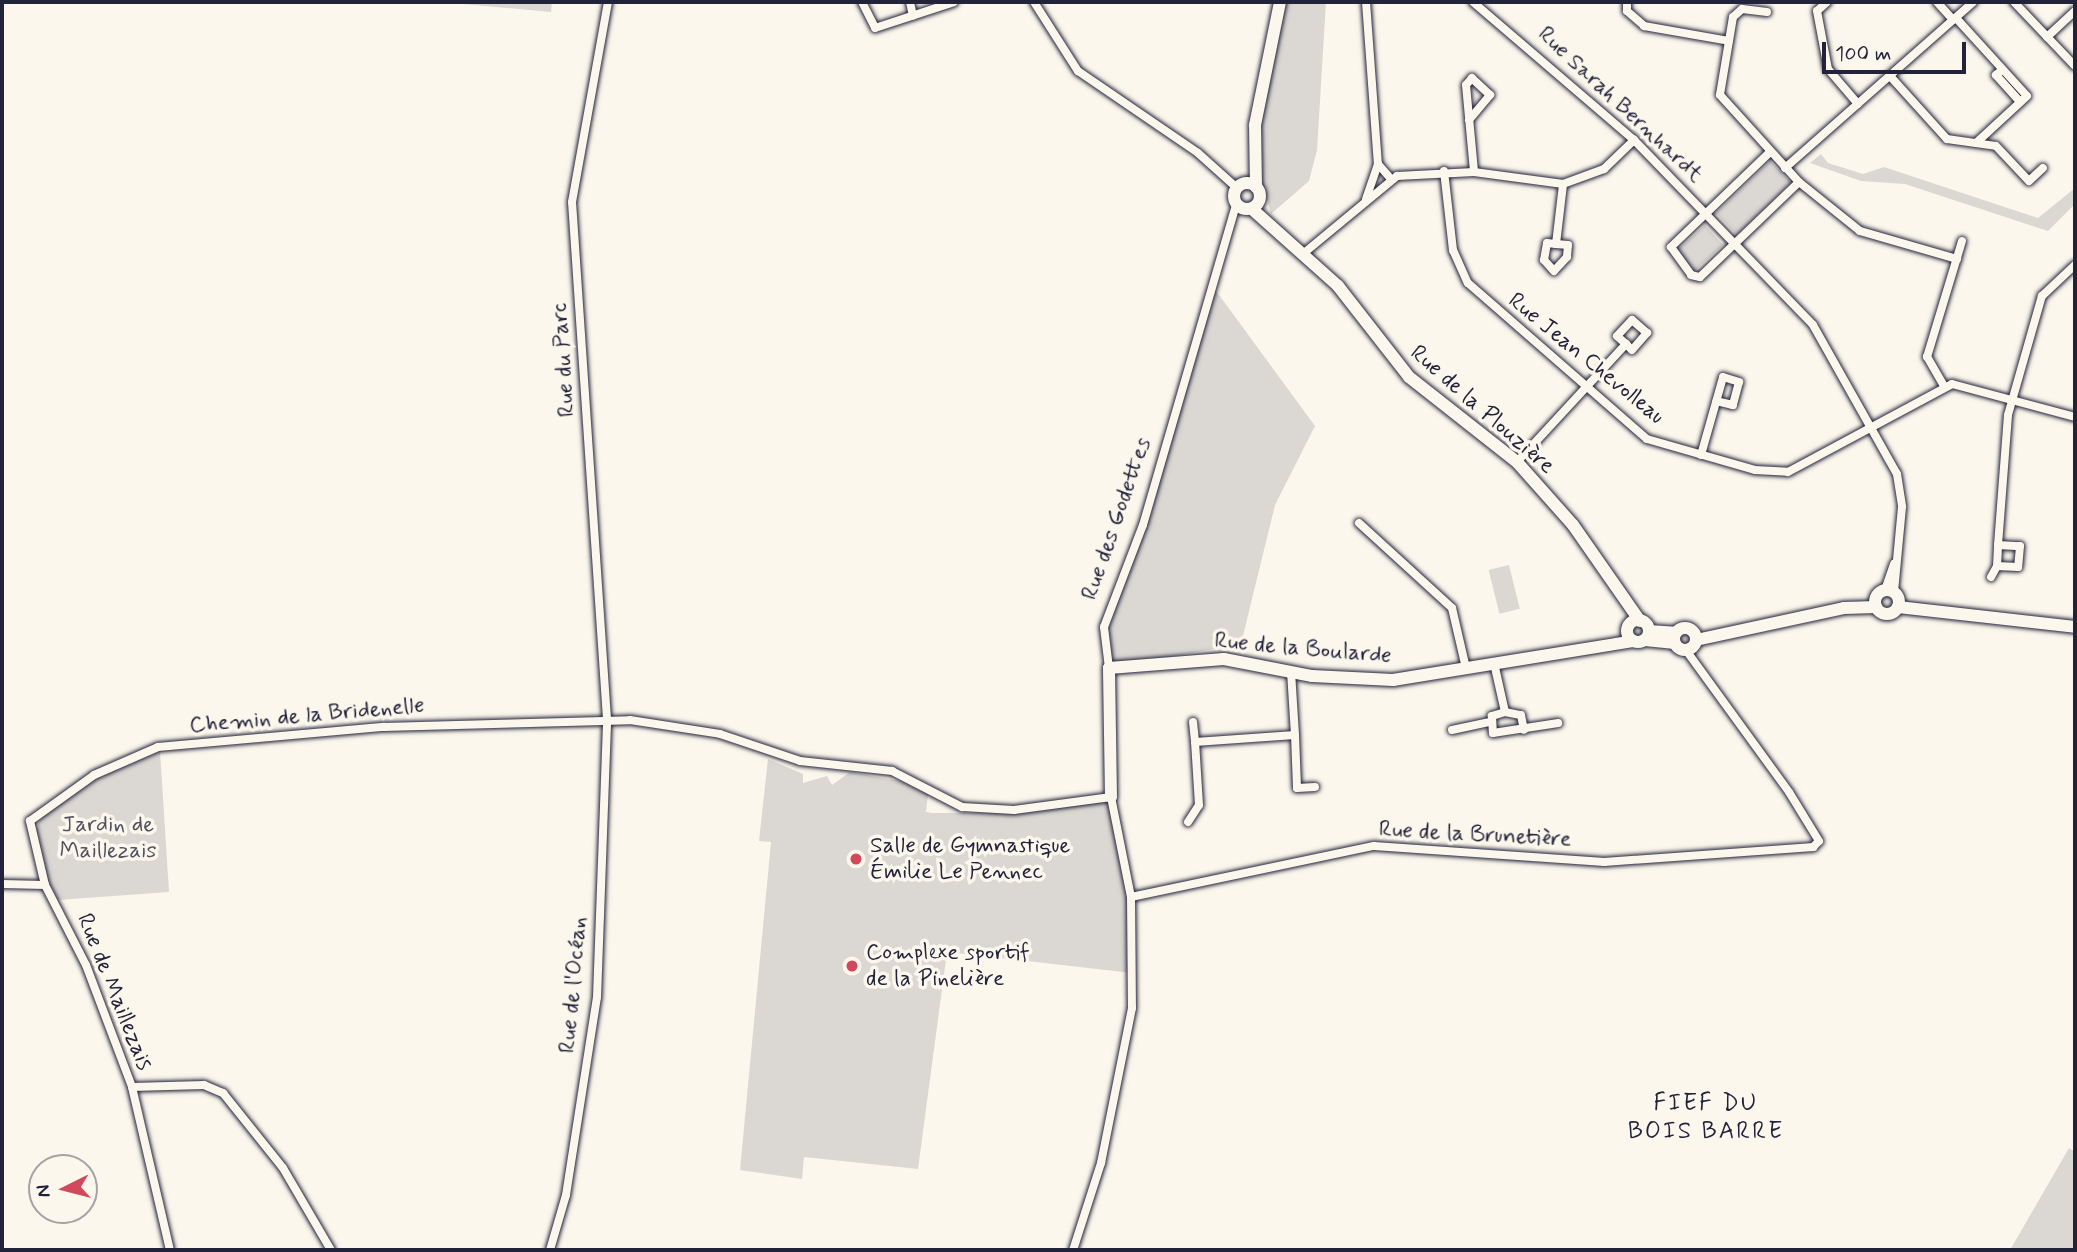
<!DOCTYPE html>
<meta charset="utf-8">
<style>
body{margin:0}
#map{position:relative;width:2077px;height:1252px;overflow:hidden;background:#fbf7ec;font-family:Mynerve,sans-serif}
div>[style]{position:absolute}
.green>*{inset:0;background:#dbd8d3;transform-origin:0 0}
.roads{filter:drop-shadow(0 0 2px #22223b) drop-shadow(0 0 2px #22223b)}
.street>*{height:8px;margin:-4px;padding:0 4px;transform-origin:4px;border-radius:4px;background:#fbf7ec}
.secondary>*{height:12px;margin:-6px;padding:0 6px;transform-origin:6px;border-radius:6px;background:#fbf7ec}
.secondary>.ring{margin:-6px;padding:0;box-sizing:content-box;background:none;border:12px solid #fbf7ec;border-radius:50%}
.dots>*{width:19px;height:19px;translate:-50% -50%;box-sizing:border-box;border:4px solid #fbf7ec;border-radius:50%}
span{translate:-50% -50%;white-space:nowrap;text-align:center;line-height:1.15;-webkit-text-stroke:7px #fbf7ec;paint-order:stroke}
.street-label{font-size:23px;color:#22223b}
.park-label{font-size:23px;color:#505061}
.poi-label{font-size:23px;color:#22223b}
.left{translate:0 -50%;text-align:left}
.neighbourhood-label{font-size:24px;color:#22223b;letter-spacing:2px}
.frame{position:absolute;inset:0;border:4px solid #22223b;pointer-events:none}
.north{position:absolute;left:28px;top:1154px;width:70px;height:70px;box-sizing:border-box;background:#fbf7ec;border:2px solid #a4a2a5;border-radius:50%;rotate:264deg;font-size:19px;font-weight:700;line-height:28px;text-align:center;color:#22223b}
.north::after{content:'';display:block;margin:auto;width:24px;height:32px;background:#d1495b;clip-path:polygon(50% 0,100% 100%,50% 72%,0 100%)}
.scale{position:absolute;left:1822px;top:42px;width:144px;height:32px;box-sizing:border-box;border:4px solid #22223b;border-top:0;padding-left:9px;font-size:21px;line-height:24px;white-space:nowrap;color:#22223b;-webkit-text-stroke:5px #fbf7ec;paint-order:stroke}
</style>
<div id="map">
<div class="green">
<div style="clip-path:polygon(441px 2px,552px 2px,551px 12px)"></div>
<div style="clip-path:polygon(1286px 2px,1326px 2px,1317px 150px,1309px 181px,1271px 214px,1261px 179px,1261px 123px)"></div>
<div style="clip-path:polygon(1821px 154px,1828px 163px,1863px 174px,1884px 167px,2038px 218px,2075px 188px,2075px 204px,2048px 231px,1905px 184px,1861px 181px,1810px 163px)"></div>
<div style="left:1770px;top:161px;width:30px;height:75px;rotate:46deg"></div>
<div style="left:1705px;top:225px;width:27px;height:40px;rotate:48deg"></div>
<div style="clip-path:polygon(1211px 284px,1315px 426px,1275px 505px,1241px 644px,1109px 668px,1104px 627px,1143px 525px)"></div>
<div style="left:1509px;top:565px;width:45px;height:21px;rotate:76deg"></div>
<div style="clip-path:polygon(160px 751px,169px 892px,58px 900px,42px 870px,35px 833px,42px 815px,93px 780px)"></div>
<div style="clip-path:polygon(768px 759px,803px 774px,803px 783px,827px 776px,832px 785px,850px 772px,904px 782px,928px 794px,926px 812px,932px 813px,1014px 813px,1108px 800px,1128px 898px,1132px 973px,947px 952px,918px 1169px,804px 1157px,802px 1179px,740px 1170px,771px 842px,759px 841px)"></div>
<div style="clip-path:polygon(2069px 1148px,2075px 1152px,2075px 1250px,2010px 1250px)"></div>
</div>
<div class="roads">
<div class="street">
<div style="left:862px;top:2px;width:29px;rotate:63deg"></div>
<div style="left:875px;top:28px;width:83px;rotate:-18.2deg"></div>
<div style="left:910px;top:2px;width:14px;rotate:78deg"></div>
<div style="left:1034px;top:2px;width:82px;rotate:57.5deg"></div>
<div style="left:1078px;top:71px;width:145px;rotate:34.3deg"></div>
<div style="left:1198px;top:153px;width:52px;rotate:41.9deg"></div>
<div style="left:1366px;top:2px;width:162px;rotate:85.8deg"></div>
<div style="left:1378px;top:164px;width:20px;rotate:49deg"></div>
<div style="left:1473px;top:2px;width:212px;rotate:40.6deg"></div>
<div style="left:1634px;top:140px;width:257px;rotate:45.9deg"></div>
<div style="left:1813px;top:325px;width:171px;rotate:60.6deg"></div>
<div style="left:1897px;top:474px;width:33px;rotate:81deg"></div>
<div style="left:1902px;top:507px;width:85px;rotate:95.4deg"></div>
<div style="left:1627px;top:2px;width:9px;rotate:90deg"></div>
<div style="left:1627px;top:11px;width:23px;rotate:41deg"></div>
<div style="left:1644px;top:26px;width:86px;rotate:10deg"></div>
<div style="left:1827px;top:2px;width:13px;rotate:138deg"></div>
<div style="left:1817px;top:11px;width:59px;rotate:79.3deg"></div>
<div style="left:1828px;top:69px;width:46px;rotate:49.4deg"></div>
<div style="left:1937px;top:2px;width:24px;rotate:48deg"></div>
<div style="left:2014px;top:2px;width:88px;rotate:46.4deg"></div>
<div style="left:1767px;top:12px;width:25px;rotate:-173deg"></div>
<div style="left:1742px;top:9px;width:12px;rotate:138deg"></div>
<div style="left:1733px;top:17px;width:79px;rotate:99.5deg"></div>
<div style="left:1720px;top:95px;width:118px;rotate:47.8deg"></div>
<div style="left:1799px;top:182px;width:78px;rotate:38.8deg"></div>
<div style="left:1860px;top:231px;width:101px;rotate:16.1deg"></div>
<div style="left:1956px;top:18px;width:105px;rotate:47.7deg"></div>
<div style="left:2027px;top:96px;width:69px;rotate:137.3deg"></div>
<div style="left:2047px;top:37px;width:38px;rotate:-43deg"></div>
<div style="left:2002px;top:70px;width:8px;rotate:140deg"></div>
<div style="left:1996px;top:75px;width:36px;rotate:48deg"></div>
<div style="left:1890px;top:76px;width:85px;rotate:47.9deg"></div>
<div style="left:1947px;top:139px;width:49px;rotate:8.1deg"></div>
<div style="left:1996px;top:146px;width:48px;rotate:46.7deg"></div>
<div style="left:2029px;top:181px;width:19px;rotate:-43deg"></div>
<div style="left:1469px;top:120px;width:33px;rotate:-50deg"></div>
<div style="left:1490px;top:95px;width:25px;rotate:-137deg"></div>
<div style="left:1472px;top:78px;width:9px;rotate:131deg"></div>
<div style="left:1466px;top:85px;width:87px;rotate:84.7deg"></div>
<div style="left:1769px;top:153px;width:136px;rotate:136.2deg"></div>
<div style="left:1671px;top:247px;width:34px;rotate:54deg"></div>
<div style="left:1691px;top:275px;width:9px;rotate:13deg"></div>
<div style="left:1700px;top:277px;width:137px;rotate:-43.8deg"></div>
<div style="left:1785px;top:168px;width:251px;rotate:-41.4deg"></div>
<div style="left:1444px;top:171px;width:80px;rotate:83.5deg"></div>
<div style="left:1453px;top:250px;width:36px;rotate:66deg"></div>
<div style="left:1468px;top:283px;width:237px;rotate:41.1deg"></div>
<div style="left:1647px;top:439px;width:112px;rotate:16deg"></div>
<div style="left:1755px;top:470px;width:33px;rotate:3deg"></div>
<div style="left:1788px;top:472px;width:186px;rotate:-28.2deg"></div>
<div style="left:1952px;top:384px;width:127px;rotate:15deg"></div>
<div style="left:1366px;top:199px;width:37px;rotate:-71deg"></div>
<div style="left:1556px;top:244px;width:12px;rotate:5deg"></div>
<div style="left:1568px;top:245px;width:12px;rotate:95deg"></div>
<div style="left:1567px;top:257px;width:19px;rotate:133deg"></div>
<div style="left:1554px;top:271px;width:15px;rotate:-132deg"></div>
<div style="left:1544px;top:260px;width:17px;rotate:-80deg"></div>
<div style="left:1547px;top:243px;width:9px;rotate:6deg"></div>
<div style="left:1556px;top:244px;width:60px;rotate:-83.3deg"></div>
<div style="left:1304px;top:253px;width:121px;rotate:-39.6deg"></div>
<div style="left:1397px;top:176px;width:77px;rotate:-3deg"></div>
<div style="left:1474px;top:172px;width:90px;rotate:7.7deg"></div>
<div style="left:1563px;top:184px;width:44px;rotate:-20.1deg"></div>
<div style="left:1604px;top:169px;width:42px;rotate:-44deg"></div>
<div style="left:1944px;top:386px;width:34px;rotate:-120deg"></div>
<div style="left:1927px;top:357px;width:121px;rotate:-73.2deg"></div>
<div style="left:1701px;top:455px;width:81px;rotate:-74.2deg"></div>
<div style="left:1723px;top:377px;width:17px;rotate:17deg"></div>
<div style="left:1739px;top:382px;width:24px;rotate:105deg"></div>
<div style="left:1733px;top:405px;width:17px;rotate:-167deg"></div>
<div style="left:1517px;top:462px;width:161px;rotate:-47.3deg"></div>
<div style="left:1626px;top:344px;width:8px;rotate:45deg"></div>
<div style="left:1632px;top:350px;width:23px;rotate:-49deg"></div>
<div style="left:1647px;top:333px;width:20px;rotate:-139deg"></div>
<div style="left:1632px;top:320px;width:22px;rotate:133deg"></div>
<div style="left:1617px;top:336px;width:12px;rotate:42deg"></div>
<div style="left:1359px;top:523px;width:126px;rotate:42.4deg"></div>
<div style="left:1452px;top:608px;width:62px;rotate:76.9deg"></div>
<div style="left:1998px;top:545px;width:22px;rotate:3deg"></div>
<div style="left:2020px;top:546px;width:21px;rotate:95deg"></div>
<div style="left:2018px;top:567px;width:21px;rotate:-177deg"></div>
<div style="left:1997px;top:566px;width:21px;rotate:-87deg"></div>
<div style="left:1998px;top:545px;width:130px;rotate:-85.6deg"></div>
<div style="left:2008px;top:415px;width:124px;rotate:-74.1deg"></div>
<div style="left:2042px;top:296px;width:45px;rotate:-43.2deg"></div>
<div style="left:1991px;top:577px;width:13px;rotate:-61deg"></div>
<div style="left:1885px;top:590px;width:28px;rotate:-71deg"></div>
<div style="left:1494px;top:663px;width:50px;rotate:77.3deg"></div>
<div style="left:1505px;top:712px;width:14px;rotate:163deg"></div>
<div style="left:1492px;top:716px;width:17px;rotate:87deg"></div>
<div style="left:1493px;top:733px;width:66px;rotate:-8.7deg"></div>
<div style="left:1109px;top:668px;width:41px;rotate:-97deg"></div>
<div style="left:1104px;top:627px;width:109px;rotate:-69.1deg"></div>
<div style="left:1143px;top:525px;width:334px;rotate:-73.8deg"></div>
<div style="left:1505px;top:712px;width:16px;rotate:11deg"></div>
<div style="left:1521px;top:715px;width:15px;rotate:79deg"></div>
<div style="left:1193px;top:722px;width:20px;rotate:84deg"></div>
<div style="left:1452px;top:730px;width:40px;rotate:-12deg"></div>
<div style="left:1295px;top:735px;width:53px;rotate:87.8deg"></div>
<div style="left:1297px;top:788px;width:18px;rotate:-3deg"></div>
<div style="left:1188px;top:822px;width:20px;rotate:-57deg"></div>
<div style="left:1199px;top:805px;width:63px;rotate:-93.6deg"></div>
<div style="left:1195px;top:742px;width:100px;rotate:-4deg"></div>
<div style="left:1295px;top:735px;width:63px;rotate:-93.6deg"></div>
<div style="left:2px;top:884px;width:43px;rotate:1.3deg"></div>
<div style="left:45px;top:885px;width:90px;rotate:62.9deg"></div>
<div style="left:86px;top:965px;width:130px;rotate:69.3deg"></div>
<div style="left:132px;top:1087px;width:72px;rotate:-1.6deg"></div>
<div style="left:204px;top:1085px;width:21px;rotate:23deg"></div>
<div style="left:223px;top:1093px;width:96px;rotate:51.3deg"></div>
<div style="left:283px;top:1168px;width:95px;rotate:59.7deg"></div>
<div style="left:45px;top:885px;width:66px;rotate:-103.2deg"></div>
<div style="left:30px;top:821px;width:79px;rotate:-35.7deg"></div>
<div style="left:94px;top:775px;width:70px;rotate:-23.6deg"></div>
<div style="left:158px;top:747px;width:227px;rotate:-5.1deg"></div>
<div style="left:384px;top:727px;width:246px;rotate:-1.6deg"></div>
<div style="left:630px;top:720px;width:91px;rotate:8.8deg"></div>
<div style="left:720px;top:734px;width:84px;rotate:18.6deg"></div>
<div style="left:800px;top:761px;width:93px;rotate:6.2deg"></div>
<div style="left:892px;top:771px;width:79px;rotate:27.2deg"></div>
<div style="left:962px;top:807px;width:52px;rotate:3.3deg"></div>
<div style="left:1014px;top:810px;width:98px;rotate:-7.6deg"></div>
<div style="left:1111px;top:797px;width:102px;rotate:78.7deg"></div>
<div style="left:1131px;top:897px;width:111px;rotate:89.5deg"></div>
<div style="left:1132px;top:1008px;width:158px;rotate:101.3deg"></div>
<div style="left:1101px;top:1163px;width:91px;rotate:107.8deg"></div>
<div style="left:1131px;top:897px;width:248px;rotate:-11.9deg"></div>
<div style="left:1374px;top:846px;width:231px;rotate:4deg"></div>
<div style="left:1604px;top:862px;width:210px;rotate:-4.1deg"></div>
<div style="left:1813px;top:847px;width:8px;rotate:-45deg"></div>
<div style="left:1819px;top:841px;width:57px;rotate:-121.5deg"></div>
<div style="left:1789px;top:792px;width:175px;rotate:-126deg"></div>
<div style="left:132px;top:1087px;width:167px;rotate:76.9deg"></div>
<div style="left:550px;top:1250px;width:57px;rotate:-73.8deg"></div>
<div style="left:566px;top:1195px;width:200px;rotate:-81.1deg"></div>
<div style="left:597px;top:997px;width:278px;rotate:-87.9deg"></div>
<div style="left:607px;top:719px;width:518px;rotate:-93.87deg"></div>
<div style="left:572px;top:202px;width:203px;rotate:-79.8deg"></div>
</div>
<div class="secondary">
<div class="ring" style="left:1234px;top:183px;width:14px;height:14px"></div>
<div style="left:1256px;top:187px;width:62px;rotate:-90.9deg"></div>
<div style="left:1255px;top:125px;width:126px;rotate:-78.5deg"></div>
<div style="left:1252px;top:209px;width:115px;rotate:41.8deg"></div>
<div style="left:1338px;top:286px;width:115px;rotate:52deg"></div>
<div style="left:1409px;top:377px;width:137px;rotate:38.2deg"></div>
<div style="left:1517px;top:462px;width:84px;rotate:48.4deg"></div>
<div style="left:1573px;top:525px;width:117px;rotate:55.1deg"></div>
<div class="ring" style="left:1875px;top:590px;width:12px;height:12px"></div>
<div style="left:1898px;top:607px;width:178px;rotate:6.4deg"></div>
<div class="ring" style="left:1627px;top:620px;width:10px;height:10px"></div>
<div class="ring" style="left:1674px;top:628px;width:10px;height:10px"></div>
<div style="left:1649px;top:631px;width:26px;rotate:4deg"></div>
<div style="left:1645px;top:640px;width:30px;rotate:6deg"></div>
<div style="left:1696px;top:640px;width:151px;rotate:-12.2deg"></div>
<div style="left:1844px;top:608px;width:32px;rotate:-2deg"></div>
<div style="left:1111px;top:797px;width:129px;rotate:-90.9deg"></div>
<div style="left:1109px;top:668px;width:115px;rotate:-4.5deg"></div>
<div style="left:1224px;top:659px;width:90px;rotate:10.9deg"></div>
<div style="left:1312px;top:676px;width:81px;rotate:2.8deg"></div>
<div style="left:1393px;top:680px;width:243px;rotate:-9.2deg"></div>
</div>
</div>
<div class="dots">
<div style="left:856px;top:859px;background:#d1495b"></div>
<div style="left:852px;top:966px;background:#d1495b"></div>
</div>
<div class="street-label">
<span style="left:1620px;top:105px;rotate:43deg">Rue Sarah Bernhardt</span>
<span style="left:1586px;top:359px;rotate:39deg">Rue Jean Chevolleau</span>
<span style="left:564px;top:360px;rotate:-94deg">Rue du Parc</span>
<span style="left:1482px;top:410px;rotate:41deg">Rue de la Plouzière</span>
<span style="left:1117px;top:519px;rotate:-71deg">Rue des Godettes</span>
<span style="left:1303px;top:649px;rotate:5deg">Rue de la Boularde</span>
<span style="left:307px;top:716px;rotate:-5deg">Chemin de la Bridenelle</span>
<span style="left:1475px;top:835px;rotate:3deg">Rue de la Brunetière</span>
<span style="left:574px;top:985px;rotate:-85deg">Rue de l'Océan</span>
<span style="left:114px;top:992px;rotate:68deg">Rue de Maillezais</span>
</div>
<div class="park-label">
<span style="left:108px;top:838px">Jardin de<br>Maillezais</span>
</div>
<div class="poi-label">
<span class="left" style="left:870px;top:859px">Salle de Gymnastique<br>Émilie Le Pennec</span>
<span class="left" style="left:866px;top:966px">Complexe sportif<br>de la Pinelière</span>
</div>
<div class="neighbourhood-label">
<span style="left:1706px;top:1118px">FIEF DU<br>BOIS BARRE</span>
</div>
<div class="frame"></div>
<div class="north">N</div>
<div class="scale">100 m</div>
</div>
